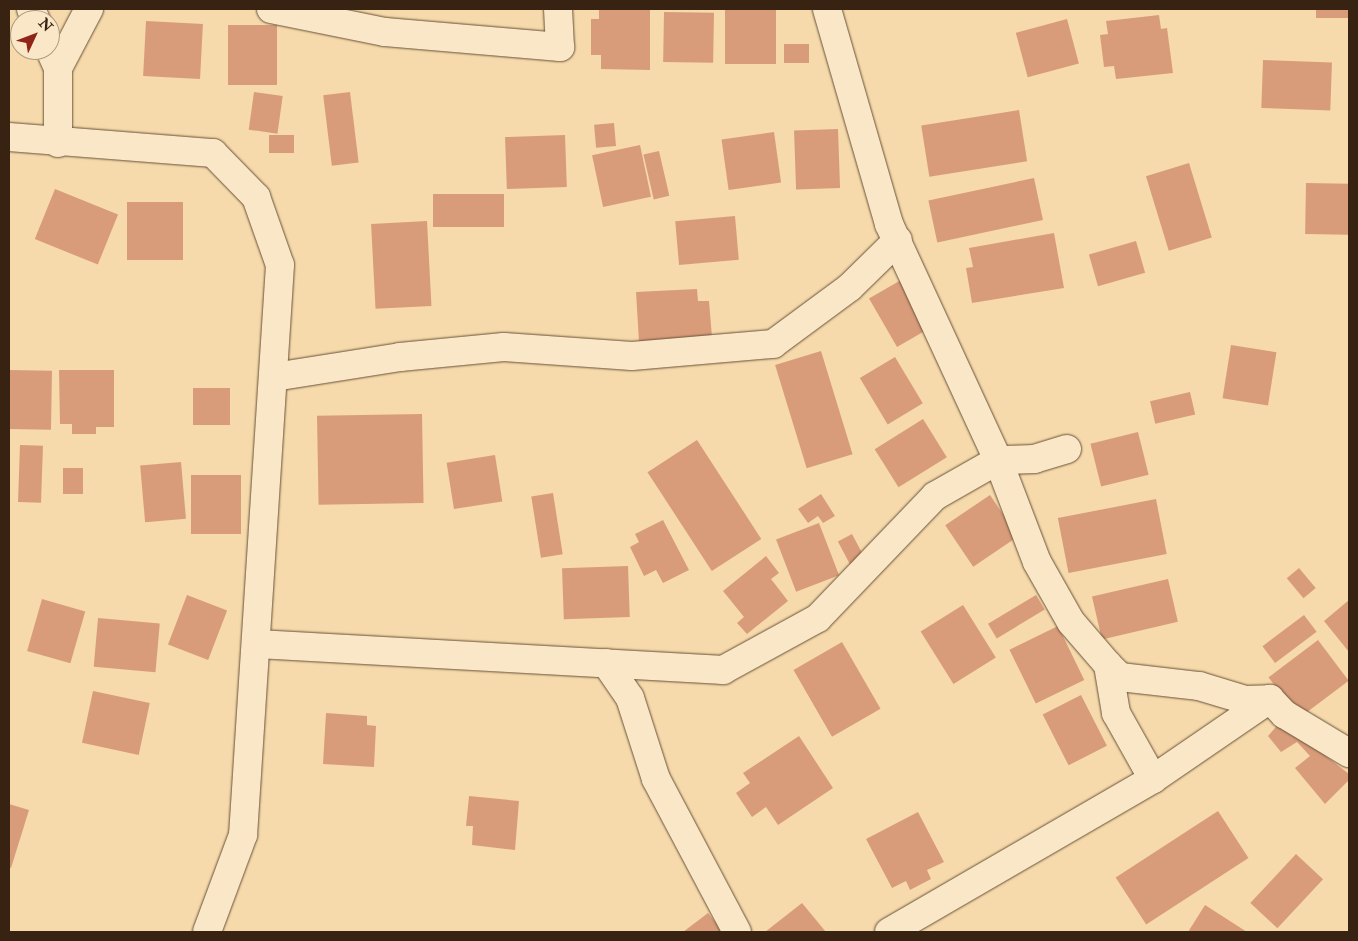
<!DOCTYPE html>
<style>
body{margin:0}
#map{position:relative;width:1358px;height:941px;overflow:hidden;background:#f6daab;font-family:"IM FELL Double Pica",serif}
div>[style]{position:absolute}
.building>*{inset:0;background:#d99c7a;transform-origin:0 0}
.roads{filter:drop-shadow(0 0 1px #685138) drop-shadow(0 0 1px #685138)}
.minor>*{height:28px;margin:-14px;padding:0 14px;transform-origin:14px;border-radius:14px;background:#f9e7c8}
span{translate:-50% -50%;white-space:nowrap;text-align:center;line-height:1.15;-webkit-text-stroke:4px #f9e7c8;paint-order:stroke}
.frame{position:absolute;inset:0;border:10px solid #382312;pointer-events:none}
.north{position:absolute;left:10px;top:10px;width:50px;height:50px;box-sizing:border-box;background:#f9e7c8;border:1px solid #ac997f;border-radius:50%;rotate:47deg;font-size:14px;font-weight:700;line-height:20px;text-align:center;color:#382312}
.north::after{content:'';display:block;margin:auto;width:18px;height:22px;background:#8f2418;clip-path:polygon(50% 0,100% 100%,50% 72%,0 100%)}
</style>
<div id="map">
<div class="building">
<div style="clip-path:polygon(599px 9px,650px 9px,650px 70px,601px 69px,601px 55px,591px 55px,591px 19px,599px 19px)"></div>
<div style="left:725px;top:9px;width:51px;height:55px"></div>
<div style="left:1316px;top:9px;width:33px;height:9px"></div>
<div style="left:664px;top:12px;width:50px;height:50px;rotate:1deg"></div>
<div style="clip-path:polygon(1159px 15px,1161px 29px,1167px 28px,1173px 73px,1116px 79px,1114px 66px,1104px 67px,1100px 35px,1108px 34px,1106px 21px)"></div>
<div style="left:1067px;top:19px;width:46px;height:53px;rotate:75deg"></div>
<div style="left:146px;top:21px;width:57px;height:55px;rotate:3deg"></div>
<div style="left:228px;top:25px;width:49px;height:60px"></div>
<div style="left:784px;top:44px;width:25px;height:19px"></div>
<div style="left:1263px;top:60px;width:69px;height:48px;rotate:2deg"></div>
<div style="left:254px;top:92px;width:29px;height:38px;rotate:8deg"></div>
<div style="left:350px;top:92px;width:71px;height:27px;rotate:83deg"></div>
<div style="left:1019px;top:110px;width:52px;height:99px;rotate:81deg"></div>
<div style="left:614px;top:123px;width:23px;height:20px;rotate:85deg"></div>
<div style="left:838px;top:129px;width:59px;height:44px;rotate:88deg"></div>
<div style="left:774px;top:132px;width:51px;height:53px;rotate:82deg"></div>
<div style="left:269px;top:135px;width:25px;height:18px"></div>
<div style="left:565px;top:135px;width:52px;height:60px;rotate:88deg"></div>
<div style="left:640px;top:145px;width:53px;height:49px;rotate:78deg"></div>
<div style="left:659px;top:151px;width:46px;height:16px;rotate:77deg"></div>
<div style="left:1189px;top:163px;width:78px;height:45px;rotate:73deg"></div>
<div style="left:1034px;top:178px;width:43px;height:108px;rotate:78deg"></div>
<div style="left:1306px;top:183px;width:43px;height:51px;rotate:1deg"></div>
<div style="left:55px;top:189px;width:68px;height:54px;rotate:22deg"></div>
<div style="left:504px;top:194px;width:33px;height:71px;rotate:90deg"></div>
<div style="left:127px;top:202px;width:56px;height:58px"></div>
<div style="left:735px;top:216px;width:44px;height:60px;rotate:85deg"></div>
<div style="left:427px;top:221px;width:85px;height:56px;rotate:87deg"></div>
<div style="clip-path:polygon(1054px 233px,1064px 288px,972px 303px,966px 268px,973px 267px,969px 248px)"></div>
<div style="left:1136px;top:241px;width:33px;height:49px;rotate:74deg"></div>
<div style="left:908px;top:276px;width:56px;height:45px;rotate:60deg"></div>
<div style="clip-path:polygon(697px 289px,698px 301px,709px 301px,712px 337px,639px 342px,636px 292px)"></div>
<div style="left:1231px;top:345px;width:46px;height:54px;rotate:9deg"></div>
<div style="left:821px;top:351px;width:108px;height:48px;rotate:73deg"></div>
<div style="left:895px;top:357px;width:54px;height:41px;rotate:59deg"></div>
<div style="left:9px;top:370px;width:43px;height:59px;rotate:1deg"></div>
<div style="clip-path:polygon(59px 370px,114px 370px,114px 427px,96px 427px,96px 434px,72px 434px,72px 424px,60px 424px)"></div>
<div style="left:193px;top:388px;width:37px;height:37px"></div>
<div style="left:1190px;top:392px;width:23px;height:41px;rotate:77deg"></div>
<div style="left:422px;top:414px;width:89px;height:105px;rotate:89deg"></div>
<div style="left:923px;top:419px;width:45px;height:57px;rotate:58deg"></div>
<div style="left:1138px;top:432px;width:44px;height:49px;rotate:76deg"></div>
<div style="left:697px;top:440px;width:118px;height:59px;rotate:57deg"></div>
<div style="left:20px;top:445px;width:23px;height:57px;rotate:2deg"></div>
<div style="left:495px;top:455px;width:47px;height:49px;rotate:81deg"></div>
<div style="left:181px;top:462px;width:57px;height:41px;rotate:85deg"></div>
<div style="left:63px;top:468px;width:20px;height:26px"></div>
<div style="left:191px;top:475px;width:50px;height:59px"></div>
<div style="left:553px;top:493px;width:62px;height:22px;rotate:81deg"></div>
<div style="clip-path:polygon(821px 494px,835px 516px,823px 523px,818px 516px,808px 523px,798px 509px)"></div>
<div style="left:990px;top:495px;width:50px;height:54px;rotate:56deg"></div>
<div style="left:1156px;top:499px;width:56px;height:100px;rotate:79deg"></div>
<div style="clip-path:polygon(663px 520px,689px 570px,663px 583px,656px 570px,644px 576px,630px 547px,639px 542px,635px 534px)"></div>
<div style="left:819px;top:523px;width:56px;height:46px;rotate:69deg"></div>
<div style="left:852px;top:534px;width:26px;height:16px;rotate:62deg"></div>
<div style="clip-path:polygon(766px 556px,779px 573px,771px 579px,788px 601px,747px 634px,737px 623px,744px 617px,723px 591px)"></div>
<div style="left:628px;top:566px;width:51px;height:66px;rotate:88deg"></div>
<div style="left:1299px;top:568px;width:26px;height:16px;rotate:50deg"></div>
<div style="left:1168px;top:579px;width:44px;height:78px;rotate:77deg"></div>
<div style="left:187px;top:595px;width:43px;height:53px;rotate:21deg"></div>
<div style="left:1036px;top:595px;width:17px;height:56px;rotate:59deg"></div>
<div style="left:42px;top:599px;width:45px;height:54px;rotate:16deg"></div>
<div style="clip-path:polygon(1349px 600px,1349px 652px,1324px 621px)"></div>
<div style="left:963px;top:605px;width:62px;height:50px;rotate:58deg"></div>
<div style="left:1304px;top:615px;width:21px;height:52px;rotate:53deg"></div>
<div style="left:98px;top:618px;width:62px;height:49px;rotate:5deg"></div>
<div style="left:1058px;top:626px;width:60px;height:54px;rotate:64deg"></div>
<div style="left:1318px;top:640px;width:51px;height:62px;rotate:53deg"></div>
<div style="left:842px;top:642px;width:77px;height:56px;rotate:60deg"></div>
<div style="left:93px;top:691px;width:58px;height:53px;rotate:12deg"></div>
<div style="left:1081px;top:695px;width:57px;height:43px;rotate:63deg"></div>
<div style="clip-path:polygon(326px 713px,367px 716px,367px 725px,376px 726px,374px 767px,323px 764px)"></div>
<div style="clip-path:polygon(1281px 721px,1349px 774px,1349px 780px,1325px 804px,1295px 768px,1310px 756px,1297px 742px,1281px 752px,1268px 736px)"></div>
<div style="clip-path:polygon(799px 736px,833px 788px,778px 825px,766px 807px,752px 817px,736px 793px,750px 783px,743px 773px)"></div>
<div style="clip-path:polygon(469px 796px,519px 801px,515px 850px,472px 845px,473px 826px,466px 826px)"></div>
<div style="clip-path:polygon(9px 804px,29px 810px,11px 868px,9px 867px)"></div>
<div style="left:1218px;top:811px;width:56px;height:122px;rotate:57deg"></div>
<div style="clip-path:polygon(918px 812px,944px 862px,927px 870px,931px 879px,910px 890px,906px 881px,892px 888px,866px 839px)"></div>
<div style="left:1296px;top:854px;width:37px;height:67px;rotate:43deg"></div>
<div style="clip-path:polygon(802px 903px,826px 932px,765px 932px)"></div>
<div style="clip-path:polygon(1205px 905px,1247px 932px,1188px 932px)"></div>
<div style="clip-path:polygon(708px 913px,723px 932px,683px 932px)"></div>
</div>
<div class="roads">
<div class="minor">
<div style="left:31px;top:9px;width:12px;rotate:66deg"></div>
<div style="left:271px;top:9px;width:116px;rotate:11.4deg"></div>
<div style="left:385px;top:32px;width:176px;rotate:4.9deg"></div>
<div style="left:560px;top:47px;width:38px;rotate:-93deg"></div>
<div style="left:50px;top:50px;width:20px;rotate:66deg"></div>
<div style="left:58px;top:68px;width:75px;rotate:90deg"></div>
<div style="left:58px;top:68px;width:67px;rotate:-62.3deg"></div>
<div style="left:9px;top:137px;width:205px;rotate:4.5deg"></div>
<div style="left:213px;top:153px;width:62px;rotate:45.7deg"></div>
<div style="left:256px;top:197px;width:72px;rotate:70.6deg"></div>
<div style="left:280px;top:265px;width:571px;rotate:93.71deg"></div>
<div style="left:243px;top:835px;width:103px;rotate:110.4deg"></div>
<div style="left:274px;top:377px;width:128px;rotate:-9deg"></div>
<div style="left:400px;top:357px;width:104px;rotate:-5.5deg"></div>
<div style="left:504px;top:347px;width:128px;rotate:4deg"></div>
<div style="left:632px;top:356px;width:142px;rotate:-4.9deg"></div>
<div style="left:773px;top:344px;width:96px;rotate:-36.5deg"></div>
<div style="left:850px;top:287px;width:67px;rotate:-44.4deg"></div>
<div style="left:1067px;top:449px;width:34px;rotate:163deg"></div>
<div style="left:1035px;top:459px;width:37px;rotate:178deg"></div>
<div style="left:998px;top:460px;width:109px;rotate:69.1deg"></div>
<div style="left:1037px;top:562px;width:69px;rotate:60.5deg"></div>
<div style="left:1071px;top:622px;width:57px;rotate:49.3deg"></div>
<div style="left:1108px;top:665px;width:49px;rotate:80.5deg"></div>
<div style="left:1116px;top:713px;width:76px;rotate:60.7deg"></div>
<div style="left:1153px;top:779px;width:142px;rotate:-34.4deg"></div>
<div style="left:1270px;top:699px;width:21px;rotate:47deg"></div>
<div style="left:1284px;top:714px;width:76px;rotate:31deg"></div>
<div style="left:258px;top:644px;width:466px;rotate:3.2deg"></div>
<div style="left:723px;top:670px;width:108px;rotate:-28.7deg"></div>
<div style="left:818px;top:618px;width:169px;rotate:-46.2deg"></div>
<div style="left:935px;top:496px;width:73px;rotate:-29.7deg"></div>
<div style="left:998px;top:460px;width:260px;rotate:-114.8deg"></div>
<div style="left:889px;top:224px;width:224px;rotate:-106.1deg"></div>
<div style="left:606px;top:663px;width:42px;rotate:55.6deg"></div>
<div style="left:630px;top:698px;width:85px;rotate:72.2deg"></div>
<div style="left:656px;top:779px;width:173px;rotate:62.1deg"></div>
<div style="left:1108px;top:665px;width:17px;rotate:45deg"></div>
<div style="left:1120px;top:677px;width:80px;rotate:6.5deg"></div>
<div style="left:1199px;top:686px;width:48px;rotate:16.9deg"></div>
<div style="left:1245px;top:700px;width:25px;rotate:-2deg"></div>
<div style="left:889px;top:932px;width:305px;rotate:-30.1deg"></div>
</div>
</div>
<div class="frame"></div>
<div class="north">N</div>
</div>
